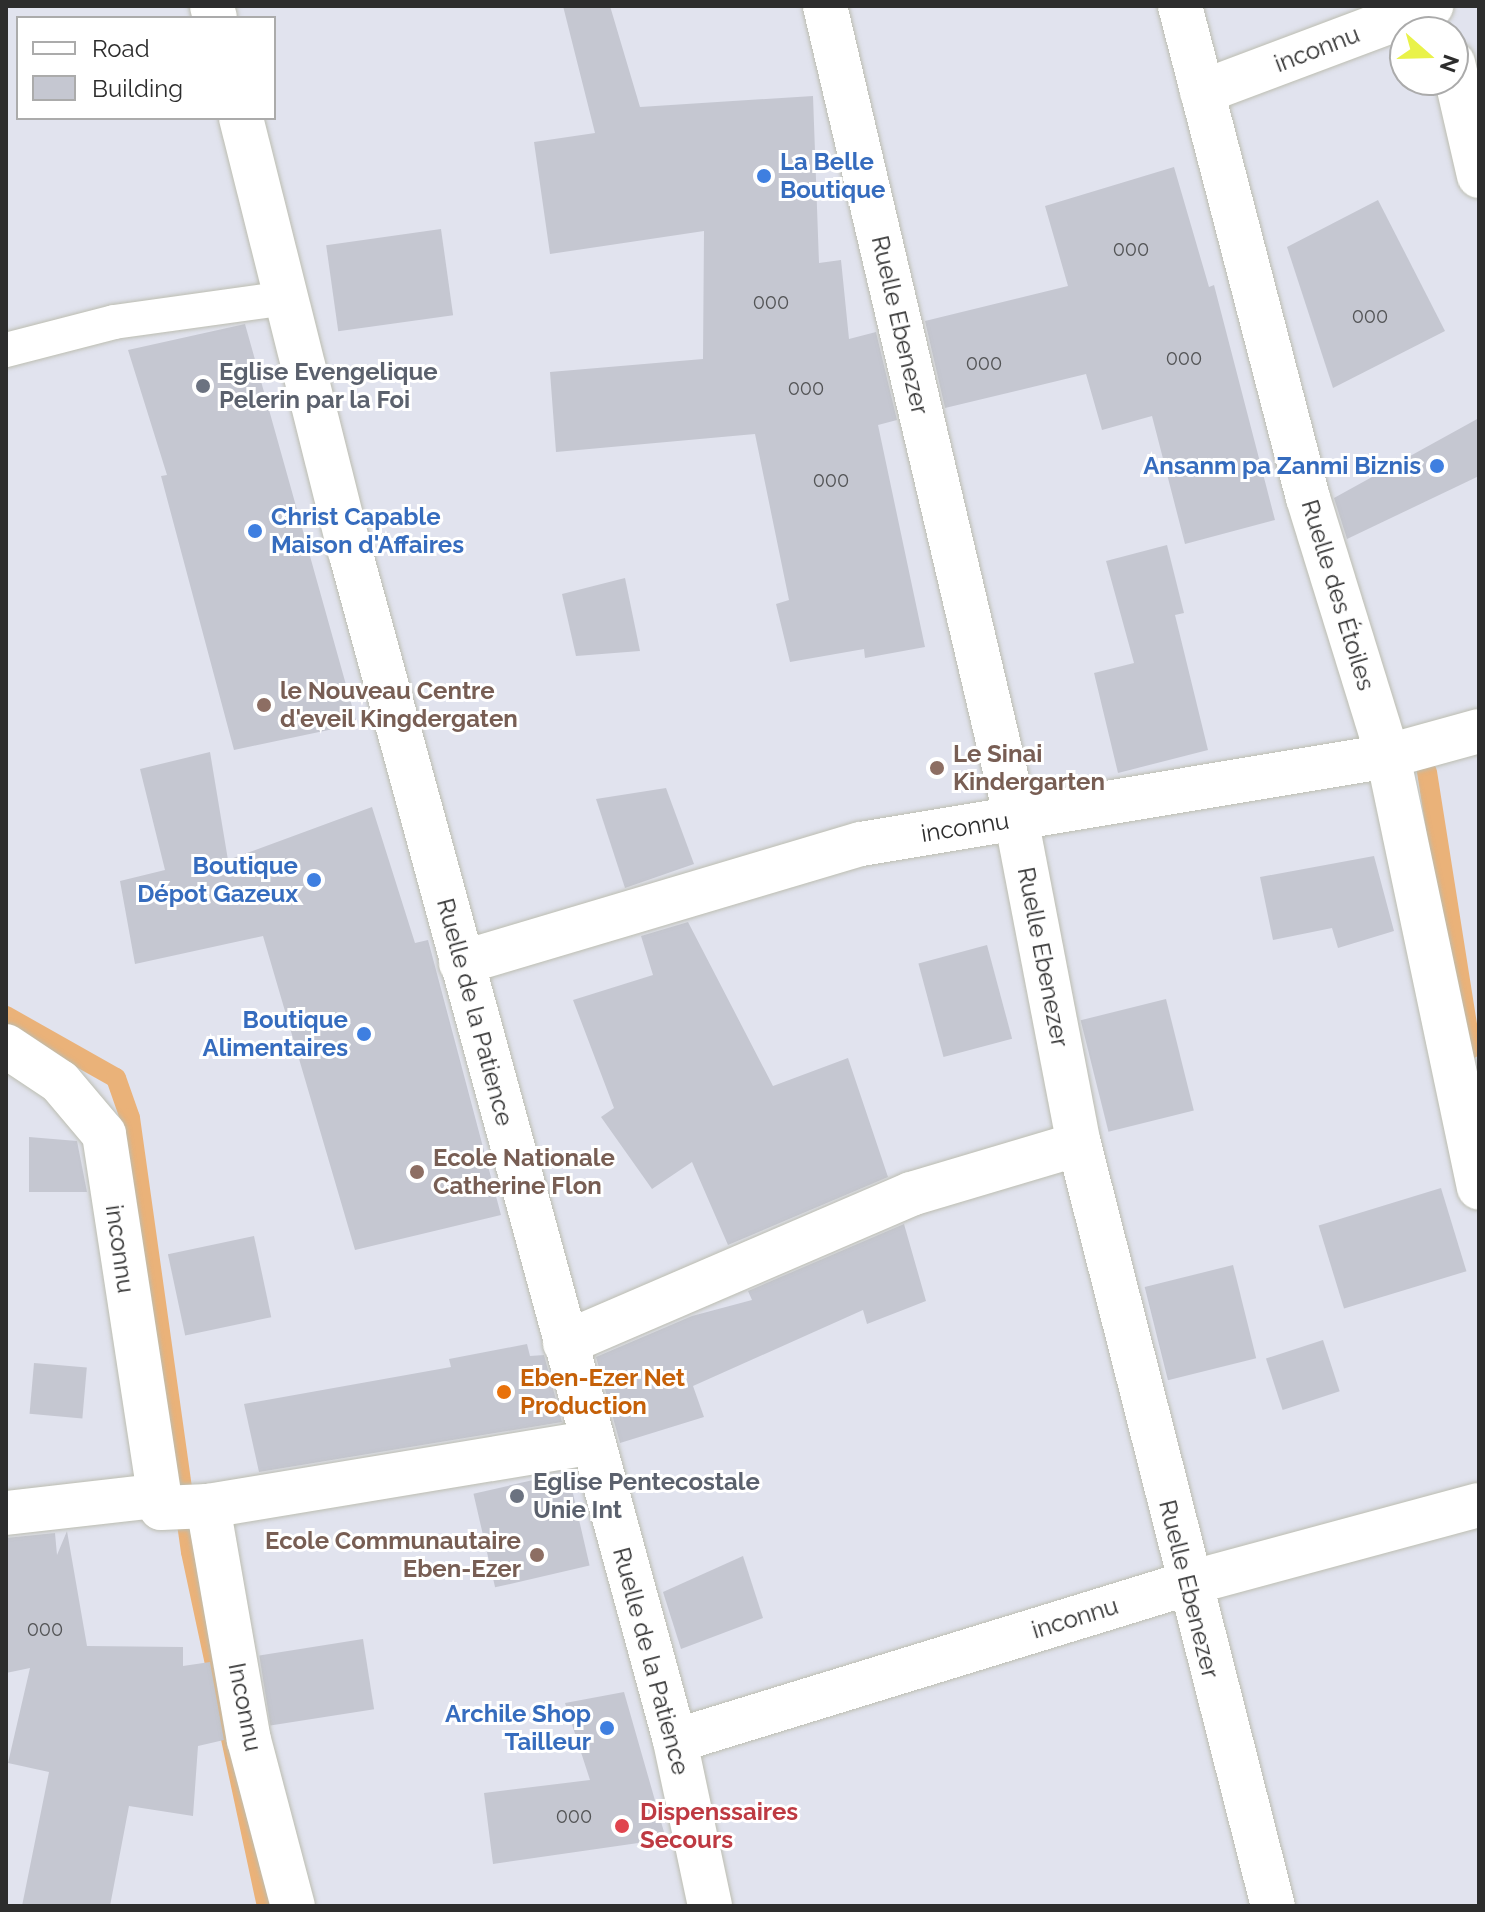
<!DOCTYPE html>
<meta charset="utf-8">
<style>
body{margin:0}
#map{position:relative;width:1485px;height:1912px;overflow:hidden;background:#e1e3ee;font-family:Raleway,sans-serif}
div>[style]{position:absolute}
.stream>*{height:20px;margin:-10px;padding:0 10px;transform-origin:10px;border-radius:10px;background:#eab279}
.building>*{inset:0;background:#c5c7d1;transform-origin:0 0}
.roads{filter:drop-shadow(0 0 2px #bcbdb1) drop-shadow(0 0 2px #bcbdb1)}
.service>*{height:34px;margin:-17px;padding:0 17px;transform-origin:17px;border-radius:17px;background:#fff}
.minor>*{height:44px;margin:-22px;padding:0 22px;transform-origin:22px;border-radius:22px;background:#fff}
.dots>*{width:22px;height:22px;translate:-50% -50%;box-sizing:border-box;border:4px solid #fff;border-radius:50%}
span{translate:-50% -50%;white-space:nowrap;text-align:center;line-height:1.15;-webkit-text-stroke:6px #fff;paint-order:stroke}
.number-label{font-size:20px;color:#535456}
.number-label span{-webkit-text-stroke-width:0}
.street-label{font-size:24px;color:#2d2d2d}
.shop-label{font-size:24px;color:#366cbe;font-weight:700}
.left{translate:0 -50%;text-align:left}
.right{translate:-100% -50%;text-align:right}
.worship-label{font-size:24px;color:#5b616d;font-weight:700}
.education-label{font-size:24px;color:#785e54;font-weight:700}
.food-label{font-size:24px;color:#c56008;font-weight:700}
.health-label{font-size:24px;color:#be3a42;font-weight:700}
.frame{position:absolute;inset:0;border:8px solid #2d2d2d;pointer-events:none}
.legend{position:absolute;left:16px;top:16px;width:260px;height:104px;box-sizing:border-box;background:#fff;border:2px solid #ababab;margin:0;padding:10px 14px;list-style:none;font-size:24px;color:#2d2d2d}
.legend li{display:flex;align-items:center;gap:16px;height:40px}
.legend b{width:40px;border:2px solid #ababab}
.north{position:absolute;left:1389px;top:16px;width:80px;height:80px;box-sizing:border-box;background:#fff;border:2px solid #ababab;border-radius:50%;rotate:110deg;font-size:22px;font-weight:700;line-height:32px;text-align:center;color:#2d2d2d}
.north::after{content:'';display:block;margin:auto;width:28px;height:36px;background:#e9f249;clip-path:polygon(50% 0,100% 100%,50% 72%,0 100%)}
</style>
<div id="map">
<div class="stream">
<div style="left:1427px;top:772px;width:280px;rotate:81deg"></div>
<div style="left:6px;top:1016px;width:126px;rotate:29.4deg"></div>
<div style="left:116px;top:1078px;width:42px;rotate:70.7deg"></div>
<div style="left:130px;top:1118px;width:438px;rotate:82deg"></div>
<div style="left:191px;top:1552px;width:362px;rotate:77.9deg"></div>
</div>
<div class="building">
<div style="clip-path:polygon(563px 6px,610px 6px,640px 107px,813px 96px,819px 263px,841px 260px,849px 339px,876px 332px,897px 420px,878px 425px,925px 647px,865px 658px,864px 649px,790px 662px,776px 604px,789px 600px,755px 434px,556px 452px,550px 372px,703px 359px,704px 231px,550px 254px,534px 142px,595px 133px)"></div>
<div style="clip-path:polygon(1174px 167px,1209px 287px,1214px 285px,1275px 520px,1185px 544px,1152px 416px,1102px 430px,1086px 374px,945px 408px,925px 321px,1068px 286px,1045px 206px)"></div>
<div style="clip-path:polygon(1378px 200px,1445px 331px,1333px 388px,1287px 247px)"></div>
<div style="left:441px;top:229px;width:87px;height:116px;rotate:82deg"></div>
<div style="clip-path:polygon(245px 324px,357px 724px,234px 750px,161px 476px,167px 475px,128px 350px)"></div>
<div style="clip-path:polygon(1479px 418px,1479px 476px,1347px 539px,1334px 498px)"></div>
<div style="clip-path:polygon(1167px 545px,1184px 613px,1175px 615px,1208px 750px,1118px 773px,1094px 673px,1134px 663px,1106px 561px)"></div>
<div style="clip-path:polygon(625px 578px,640px 651px,576px 656px,562px 594px)"></div>
<div style="clip-path:polygon(210px 752px,228px 860px,372px 807px,415px 943px,428px 940px,501px 1215px,355px 1250px,263px 936px,135px 964px,120px 881px,165px 870px,140px 769px)"></div>
<div style="clip-path:polygon(666px 788px,694px 864px,625px 888px,596px 799px)"></div>
<div style="clip-path:polygon(1374px 856px,1394px 931px,1338px 948px,1332px 928px,1273px 940px,1260px 877px)"></div>
<div style="clip-path:polygon(688px 922px,773px 1086px,848px 1058px,888px 1177px,728px 1245px,692px 1162px,652px 1189px,601px 1117px,614px 1108px,573px 1000px,653px 975px,641px 936px)"></div>
<div style="left:987px;top:945px;width:97px;height:71px;rotate:75deg"></div>
<div style="left:1166px;top:999px;width:115px;height:88px;rotate:76deg"></div>
<div style="clip-path:polygon(29px 1137px,77px 1141px,87px 1192px,29px 1192px)"></div>
<div style="left:1441px;top:1188px;width:87px;height:128px;rotate:73deg"></div>
<div style="clip-path:polygon(904px 1224px,926px 1301px,867px 1324px,863px 1310px,693px 1386px,704px 1417px,620px 1443px,596px 1357px,692px 1316px,752px 1300px,748px 1291px)"></div>
<div style="left:254px;top:1236px;width:83px;height:88px;rotate:78deg"></div>
<div style="left:1233px;top:1265px;width:96px;height:91px;rotate:76deg"></div>
<div style="left:1323px;top:1340px;width:54px;height:60px;rotate:72deg"></div>
<div style="clip-path:polygon(527px 1344px,530px 1356px,544px 1355px,562px 1422px,259px 1472px,244px 1404px,451px 1367px,449px 1359px)"></div>
<div style="left:34px;top:1363px;width:53px;height:51px;rotate:5deg"></div>
<div style="left:568px;top:1472px;width:96px;height:97px;rotate:77deg"></div>
<div style="clip-path:polygon(67px 1531px,87px 1646px,183px 1647px,183px 1666px,210px 1662px,224px 1740px,198px 1746px,193px 1816px,129px 1806px,110px 1906px,22px 1906px,49px 1772px,8px 1763px,30px 1668px,6px 1673px,6px 1538px,55px 1533px,57px 1555px)"></div>
<div style="clip-path:polygon(743px 1556px,763px 1618px,681px 1649px,663px 1592px)"></div>
<div style="left:363px;top:1639px;width:71px;height:105px;rotate:81deg"></div>
<div style="clip-path:polygon(624px 1692px,666px 1839px,493px 1864px,484px 1793px,590px 1780px,565px 1703px)"></div>
</div>
<div class="roads">
<div class="service">
<div style="left:6px;top:350px;width:112px;rotate:-14.5deg"></div>
<div style="left:114px;top:322px;width:175px;rotate:-7.9deg"></div>
</div>
<div class="minor">
<div style="left:212px;top:6px;width:12px;rotate:76deg"></div>
<div style="left:825px;top:6px;width:834px;rotate:76.76deg"></div>
<div style="left:1016px;top:818px;width:332px;rotate:79.1deg"></div>
<div style="left:1079px;top:1144px;width:786px;rotate:75.72deg"></div>
<div style="left:1180px;top:6px;width:508px;rotate:75.42deg"></div>
<div style="left:1308px;top:498px;width:270px;rotate:72.8deg"></div>
<div style="left:1388px;top:756px;width:441px;rotate:78.1deg"></div>
<div style="left:1453px;top:63px;width:116px;rotate:77deg"></div>
<div style="left:1202px;top:92px;width:245px;rotate:-20.6deg"></div>
<div style="left:241px;top:118px;width:447px;rotate:75.9deg"></div>
<div style="left:350px;top:551px;width:1234px;rotate:74.72deg"></div>
<div style="left:675px;top:1741px;width:169px;rotate:78deg"></div>
<div style="left:461px;top:963px;width:417px;rotate:-16.6deg"></div>
<div style="left:861px;top:844px;width:534px;rotate:-9.48deg"></div>
<div style="left:1388px;top:756px;width:94px;rotate:-15.4deg"></div>
<div style="left:6px;top:1046px;width:65px;rotate:33.7deg"></div>
<div style="left:60px;top:1082px;width:68px;rotate:49.8deg"></div>
<div style="left:104px;top:1134px;width:378px;rotate:81.3deg"></div>
<div style="left:161px;top:1508px;width:47px;rotate:-2.4deg"></div>
<div style="left:208px;top:1506px;width:390px;rotate:-9.4deg"></div>
<div style="left:565px;top:1343px;width:377px;rotate:-23.3deg"></div>
<div style="left:911px;top:1194px;width:175px;rotate:-16.6deg"></div>
<div style="left:208px;top:1506px;width:238px;rotate:80.1deg"></div>
<div style="left:249px;top:1740px;width:172px;rotate:75.2deg"></div>
<div style="left:6px;top:1513px;width:151px;rotate:-6.5deg"></div>
<div style="left:675px;top:1741px;width:535px;rotate:-17.08deg"></div>
<div style="left:1186px;top:1584px;width:303px;rotate:-15.1deg"></div>
</div>
</div>
<div class="dots">
<div style="left:764px;top:176px;background:#3f7fe0"></div>
<div style="left:203px;top:386px;background:#6b7280"></div>
<div style="left:1437px;top:466px;background:#3f7fe0"></div>
<div style="left:255px;top:531px;background:#3f7fe0"></div>
<div style="left:264px;top:705px;background:#8d6e63"></div>
<div style="left:937px;top:768px;background:#8d6e63"></div>
<div style="left:314px;top:880px;background:#3f7fe0"></div>
<div style="left:364px;top:1034px;background:#3f7fe0"></div>
<div style="left:417px;top:1172px;background:#8d6e63"></div>
<div style="left:504px;top:1392px;background:#e8710a"></div>
<div style="left:517px;top:1496px;background:#6b7280"></div>
<div style="left:537px;top:1555px;background:#8d6e63"></div>
<div style="left:607px;top:1728px;background:#3f7fe0"></div>
<div style="left:622px;top:1826px;background:#e0444e"></div>
</div>
<div class="number-label">
<span style="left:1131px;top:249px">000</span>
<span style="left:771px;top:302px">000</span>
<span style="left:1370px;top:316px">000</span>
<span style="left:1184px;top:358px">000</span>
<span style="left:984px;top:363px">000</span>
<span style="left:806px;top:388px">000</span>
<span style="left:831px;top:480px">000</span>
<span style="left:45px;top:1629px">000</span>
<span style="left:574px;top:1816px">000</span>
</div>
<div class="street-label">
<span style="left:1317px;top:49px;rotate:-21deg">inconnu</span>
<span style="left:900px;top:325px;rotate:77deg">Ruelle Ebenezer</span>
<span style="left:1338px;top:595px;rotate:73deg">Ruelle des Étoiles</span>
<span style="left:965px;top:827px;rotate:-9deg">inconnu</span>
<span style="left:1043px;top:957px;rotate:79deg">Ruelle Ebenezer</span>
<span style="left:475px;top:1012px;rotate:75deg">Ruelle de la Patience</span>
<span style="left:120px;top:1249px;rotate:82deg">inconnu</span>
<span style="left:1189px;top:1589px;rotate:76deg">Ruelle Ebenezer</span>
<span style="left:1075px;top:1618px;rotate:-17deg">inconnu</span>
<span style="left:651px;top:1661px;rotate:75deg">Ruelle de la Patience</span>
<span style="left:245px;top:1707px;rotate:79deg">Inconnu</span>
</div>
<div class="shop-label">
<span class="left" style="left:780px;top:176px">La Belle<br>Boutique</span>
<span class="right" style="left:1421px;top:466px">Ansanm pa Zanmi Biznis</span>
<span class="left" style="left:271px;top:531px">Christ Capable<br>Maison d'Affaires</span>
<span class="right" style="left:298px;top:880px">Boutique<br>Dépot Gazeux</span>
<span class="right" style="left:348px;top:1034px">Boutique<br>Alimentaires</span>
<span class="right" style="left:591px;top:1728px">Archile Shop<br>Tailleur</span>
</div>
<div class="worship-label">
<span class="left" style="left:219px;top:386px">Eglise Evengelique<br>Pelerin par la Foi</span>
<span class="left" style="left:533px;top:1496px">Eglise Pentecostale<br>Unie Int</span>
</div>
<div class="education-label">
<span class="left" style="left:280px;top:705px">le Nouveau Centre<br>d'eveil Kingdergaten</span>
<span class="left" style="left:953px;top:768px">Le Sinai<br>Kindergarten</span>
<span class="left" style="left:433px;top:1172px">Ecole Nationale<br>Catherine Flon</span>
<span class="right" style="left:521px;top:1555px">Ecole Communautaire<br>Eben-Ezer</span>
</div>
<div class="food-label">
<span class="left" style="left:520px;top:1392px">Eben-Ezer Net<br>Production</span>
</div>
<div class="health-label">
<span class="left" style="left:640px;top:1826px">Dispenssaires<br>Secours</span>
</div>
<div class="frame"></div>
<ul class="legend">
<li><b style="height:10px;background:#fff"></b>Road</li>
<li><b style="height:22px;background:#c5c7d1"></b>Building</li>
</ul>
<div class="north">N</div>
</div>
